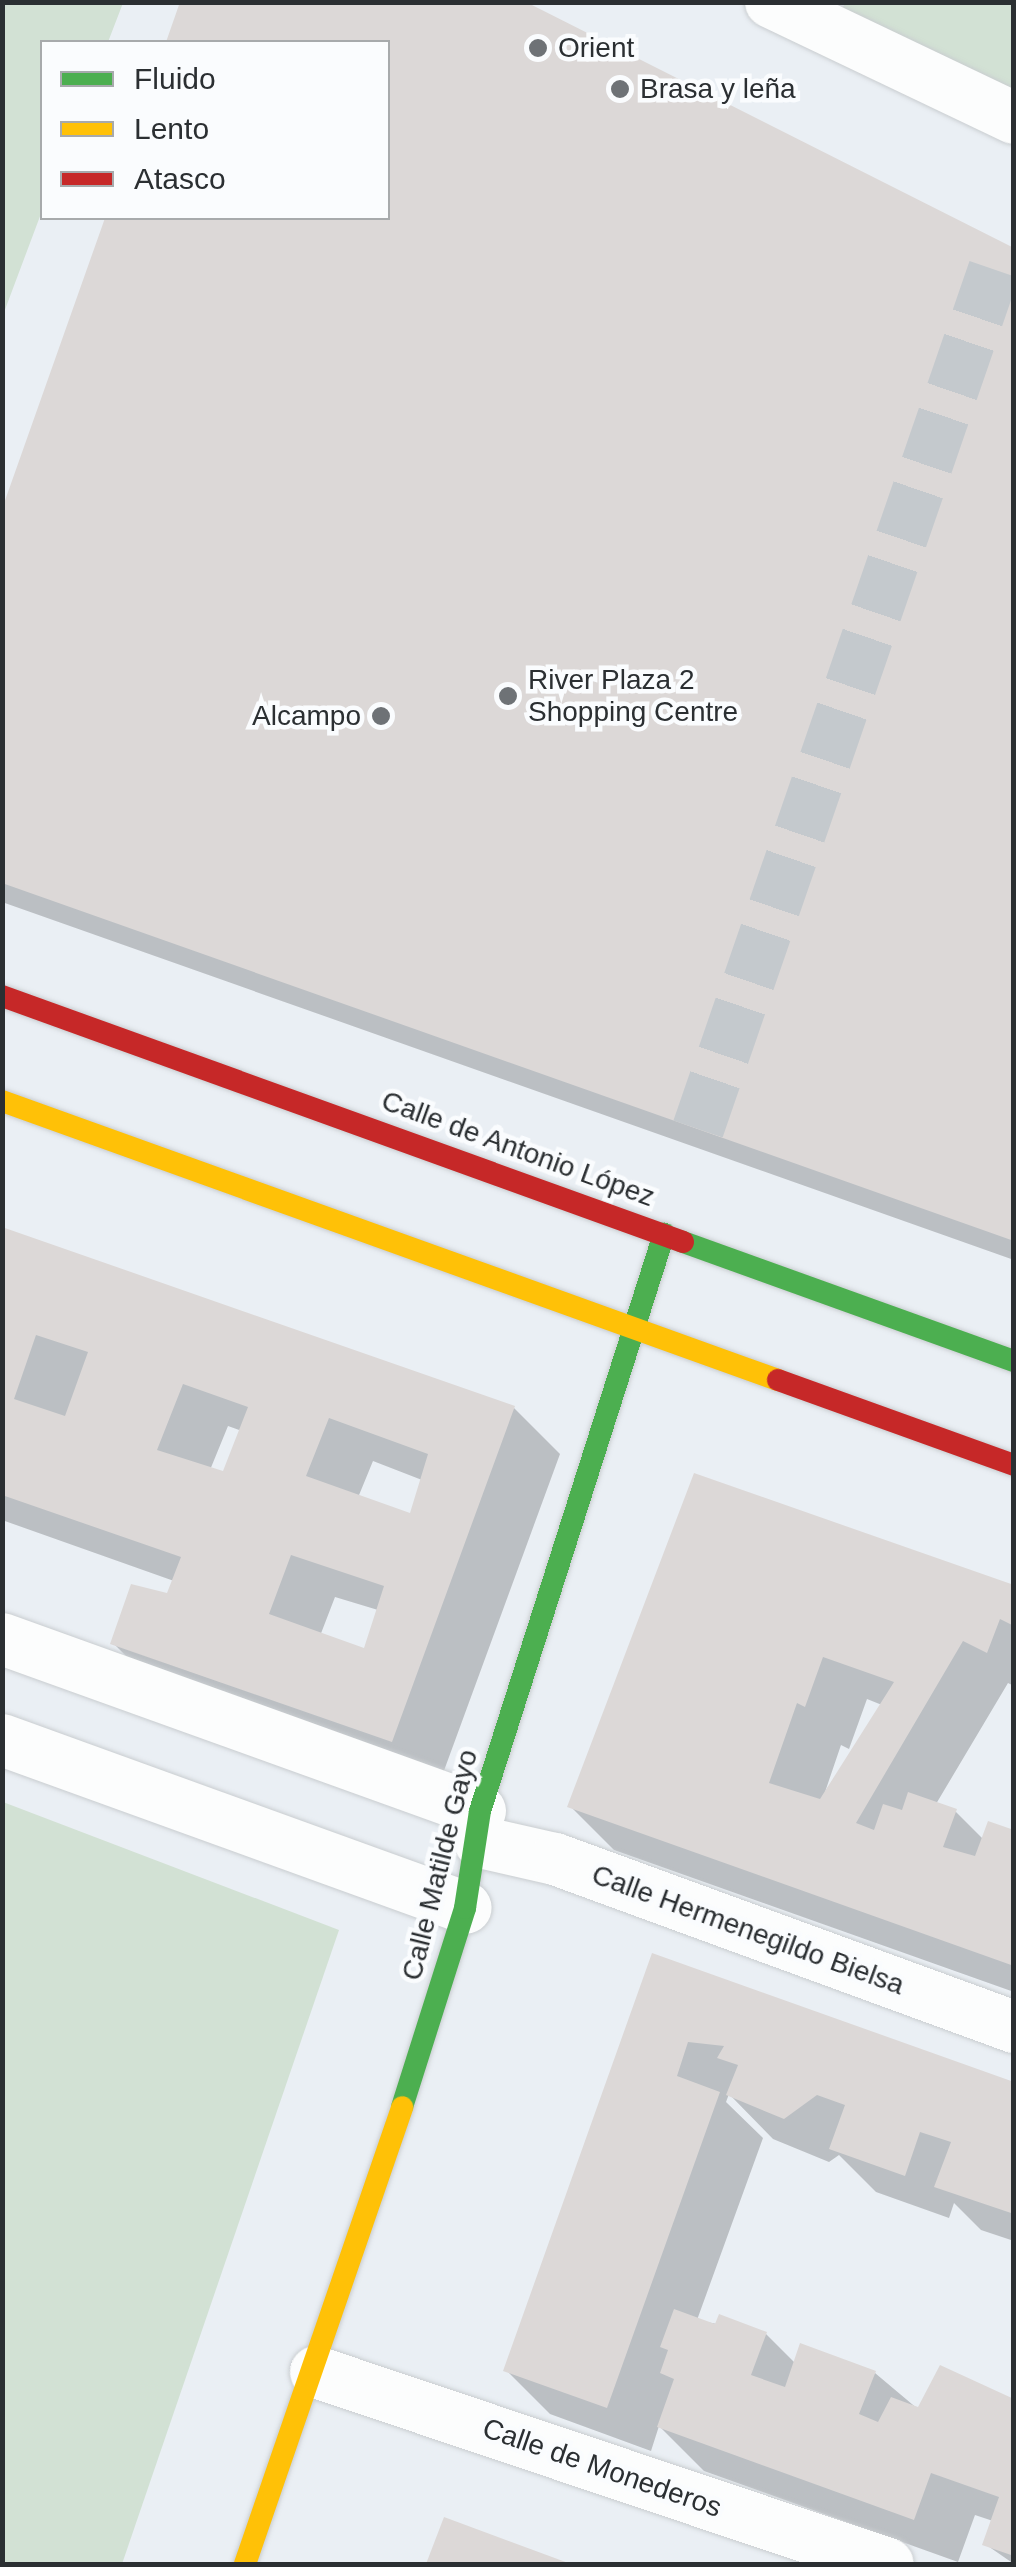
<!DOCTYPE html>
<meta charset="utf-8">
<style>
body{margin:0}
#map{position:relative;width:1016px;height:2567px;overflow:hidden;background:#eaeff4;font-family:Arial,sans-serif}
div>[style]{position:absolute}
.green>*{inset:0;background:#d2e1d4}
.shadow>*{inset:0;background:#0003}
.building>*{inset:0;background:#dcd8d7}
.street-tunnel>*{height:52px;margin-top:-26px;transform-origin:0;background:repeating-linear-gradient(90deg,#c4c9cd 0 52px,transparent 0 78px)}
.roads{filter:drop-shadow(0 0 2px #c9cdd0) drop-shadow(0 0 2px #c9cdd0)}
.street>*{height:52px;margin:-26px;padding:0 26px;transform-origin:26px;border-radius:26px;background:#fcfdfd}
.fast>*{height:22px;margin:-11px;padding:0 11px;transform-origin:11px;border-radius:11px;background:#4caf50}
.slow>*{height:22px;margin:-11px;padding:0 11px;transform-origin:11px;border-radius:11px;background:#ffc107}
.jam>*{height:22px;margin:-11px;padding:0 11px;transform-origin:11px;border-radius:11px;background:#c62828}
.dots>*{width:28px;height:28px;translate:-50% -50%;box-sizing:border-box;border:5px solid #fafcfe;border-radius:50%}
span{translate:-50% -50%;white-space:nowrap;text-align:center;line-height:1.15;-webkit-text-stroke:9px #fafcfe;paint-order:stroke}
.poi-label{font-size:28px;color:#2b2f32}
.left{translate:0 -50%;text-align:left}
.right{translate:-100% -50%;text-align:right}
.street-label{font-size:28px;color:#2b2f32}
.frame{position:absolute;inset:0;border:5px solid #2b2f32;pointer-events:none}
.legend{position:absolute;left:40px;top:40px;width:350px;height:180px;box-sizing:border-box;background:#fafcfe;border:2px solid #a7aaac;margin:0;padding:12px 18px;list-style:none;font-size:30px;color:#2b2f32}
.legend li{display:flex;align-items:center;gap:20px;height:50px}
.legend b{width:50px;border:2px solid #a7aaac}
</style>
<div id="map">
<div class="green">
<div style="clip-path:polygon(3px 2px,123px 3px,108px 42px,42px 42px,42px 211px,3px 315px)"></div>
<div style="clip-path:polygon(845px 3px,1013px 3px,1013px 97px,840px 13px)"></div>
<div style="clip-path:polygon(3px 1802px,339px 1930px,122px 2564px,3px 2564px)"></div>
</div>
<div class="shadow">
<div style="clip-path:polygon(182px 2px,522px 2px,1014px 249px,1014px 1260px,2px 902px,2px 517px,107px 218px,388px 218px,388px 42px,168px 42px)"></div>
<div style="clip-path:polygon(evenodd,2px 1230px,514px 1408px,560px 1454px,438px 1787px,157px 1687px,113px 1643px,168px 1596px,174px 1581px,2px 1520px,2px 1230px,228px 1426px,242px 1431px,225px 1474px,210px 1470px,228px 1426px,2px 1230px,373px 1461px,422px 1480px,412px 1516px,357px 1500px,373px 1461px,2px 1230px,335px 1597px,378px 1610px,366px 1651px,320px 1636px,335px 1597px)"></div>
<div style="clip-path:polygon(evenodd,695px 1476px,1014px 1588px,1014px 1686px,1008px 1683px,936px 1804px,955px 1811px,984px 1840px,1014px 1833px,1014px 1992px,614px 1850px,570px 1806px,695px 1476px,867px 1699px,882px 1705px,825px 1792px,841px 1745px,849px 1749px,867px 1699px)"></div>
<div style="clip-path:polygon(654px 1956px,1014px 2084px,1014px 2241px,981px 2230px,954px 2203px,949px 2218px,876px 2192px,839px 2155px,829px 2162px,773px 2139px,729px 2094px,726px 2102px,763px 2138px,697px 2320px,766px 2334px,796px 2364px,875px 2373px,919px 2410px,1014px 2402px,1014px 2564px,985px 2544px,993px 2521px,975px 2515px,958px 2562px,704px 2471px,659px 2426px,651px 2451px,550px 2414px,506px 2370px)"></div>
<div style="clip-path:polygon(445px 2520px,565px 2564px,429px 2564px)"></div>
</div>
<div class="building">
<div style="clip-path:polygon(180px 2px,526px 2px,1014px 248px,1014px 1241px,2px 883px,2px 509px,105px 218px,388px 218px,388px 42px,166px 42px)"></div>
<div style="clip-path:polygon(evenodd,2px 1227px,515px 1406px,392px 1742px,110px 1644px,131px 1584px,167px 1593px,181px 1557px,2px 1495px,2px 1227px,36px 1335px,88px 1352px,65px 1416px,14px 1399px,36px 1335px,2px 1227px,183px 1384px,248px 1407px,223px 1471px,157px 1450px,183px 1384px,2px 1227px,329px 1418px,428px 1454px,410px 1513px,306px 1476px,329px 1418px,2px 1227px,291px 1555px,384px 1586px,364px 1648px,269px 1614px,291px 1555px)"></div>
<div style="clip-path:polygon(evenodd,694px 1473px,1014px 1585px,1014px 1626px,1000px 1619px,987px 1653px,963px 1641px,856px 1823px,874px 1830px,883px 1804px,902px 1810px,908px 1792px,957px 1809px,943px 1847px,975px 1856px,988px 1821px,1014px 1830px,1014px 1966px,567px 1807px,694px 1473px,823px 1657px,894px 1682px,820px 1799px,769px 1783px,797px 1703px,805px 1707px,823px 1657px)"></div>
<div style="clip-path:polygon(652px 1953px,1014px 2082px,1014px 2214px,934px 2187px,951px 2142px,920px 2132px,905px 2176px,829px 2149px,845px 2105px,817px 2095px,784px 2119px,726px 2095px,738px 2065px,717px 2058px,724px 2046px,688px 2042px,677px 2076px,720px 2092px,607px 2408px,503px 2371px)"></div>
<div style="clip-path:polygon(674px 2309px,715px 2324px,719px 2314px,767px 2332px,751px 2375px,785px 2387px,800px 2343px,876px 2371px,859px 2414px,878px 2422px,891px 2397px,918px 2407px,940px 2365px,1014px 2399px,1014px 2556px,982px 2545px,999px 2497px,931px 2473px,914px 2520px,657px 2427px,674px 2379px,660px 2373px,668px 2350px,660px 2347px)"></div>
<div style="clip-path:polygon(444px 2517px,571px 2564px,426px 2564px)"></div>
</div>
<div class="street-tunnel">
<div style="left:698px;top:1129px;width:909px;rotate:-70.99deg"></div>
</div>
<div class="roads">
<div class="street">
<div style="left:771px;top:2px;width:269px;rotate:25.5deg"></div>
<div style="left:2px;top:1639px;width:508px;rotate:19.79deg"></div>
<div style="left:2px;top:1740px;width:493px;rotate:19.9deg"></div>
<div style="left:480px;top:1842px;width:77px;rotate:12.8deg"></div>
<div style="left:555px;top:1859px;width:489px;rotate:20.1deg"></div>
<div style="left:316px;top:2372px;width:603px;rotate:18.56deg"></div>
</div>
<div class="fast">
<div style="left:683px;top:1242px;width:352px;rotate:19.8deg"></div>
<div style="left:402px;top:2107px;width:209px;rotate:-72.4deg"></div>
<div style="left:465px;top:1908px;width:98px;rotate:-81.2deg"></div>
<div style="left:480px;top:1811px;width:606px;rotate:-72.31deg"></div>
</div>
<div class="slow">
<div style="left:2px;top:1101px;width:825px;rotate:19.78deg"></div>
<div style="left:245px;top:2564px;width:483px;rotate:-71deg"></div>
</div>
<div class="jam">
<div style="left:2px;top:996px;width:724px;rotate:19.86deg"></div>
<div style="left:778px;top:1380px;width:251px;rotate:19.8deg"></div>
</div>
</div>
<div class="dots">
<div style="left:538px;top:48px;background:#6e7276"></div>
<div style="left:620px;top:89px;background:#6e7276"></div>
<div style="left:508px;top:696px;background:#6e7276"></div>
<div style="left:381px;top:716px;background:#6e7276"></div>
</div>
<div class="poi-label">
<span class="left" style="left:558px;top:48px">Orient</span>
<span class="left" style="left:640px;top:89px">Brasa y leña</span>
<span class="left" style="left:528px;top:696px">River Plaza 2<br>Shopping Centre</span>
<span class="right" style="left:361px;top:716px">Alcampo</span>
</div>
<div class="street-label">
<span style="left:518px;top:1149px;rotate:20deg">Calle de Antonio López</span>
<span style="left:440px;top:1865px;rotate:-76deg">Calle Matilde Gayo</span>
<span style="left:748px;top:1930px;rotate:20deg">Calle Hermenegildo Bielsa</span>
<span style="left:602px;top:2468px;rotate:19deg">Calle de Monederos</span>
</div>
<div class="frame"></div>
<ul class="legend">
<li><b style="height:12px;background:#4caf50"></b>Fluido</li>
<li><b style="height:12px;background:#ffc107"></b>Lento</li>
<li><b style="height:12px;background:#c62828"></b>Atasco</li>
</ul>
</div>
